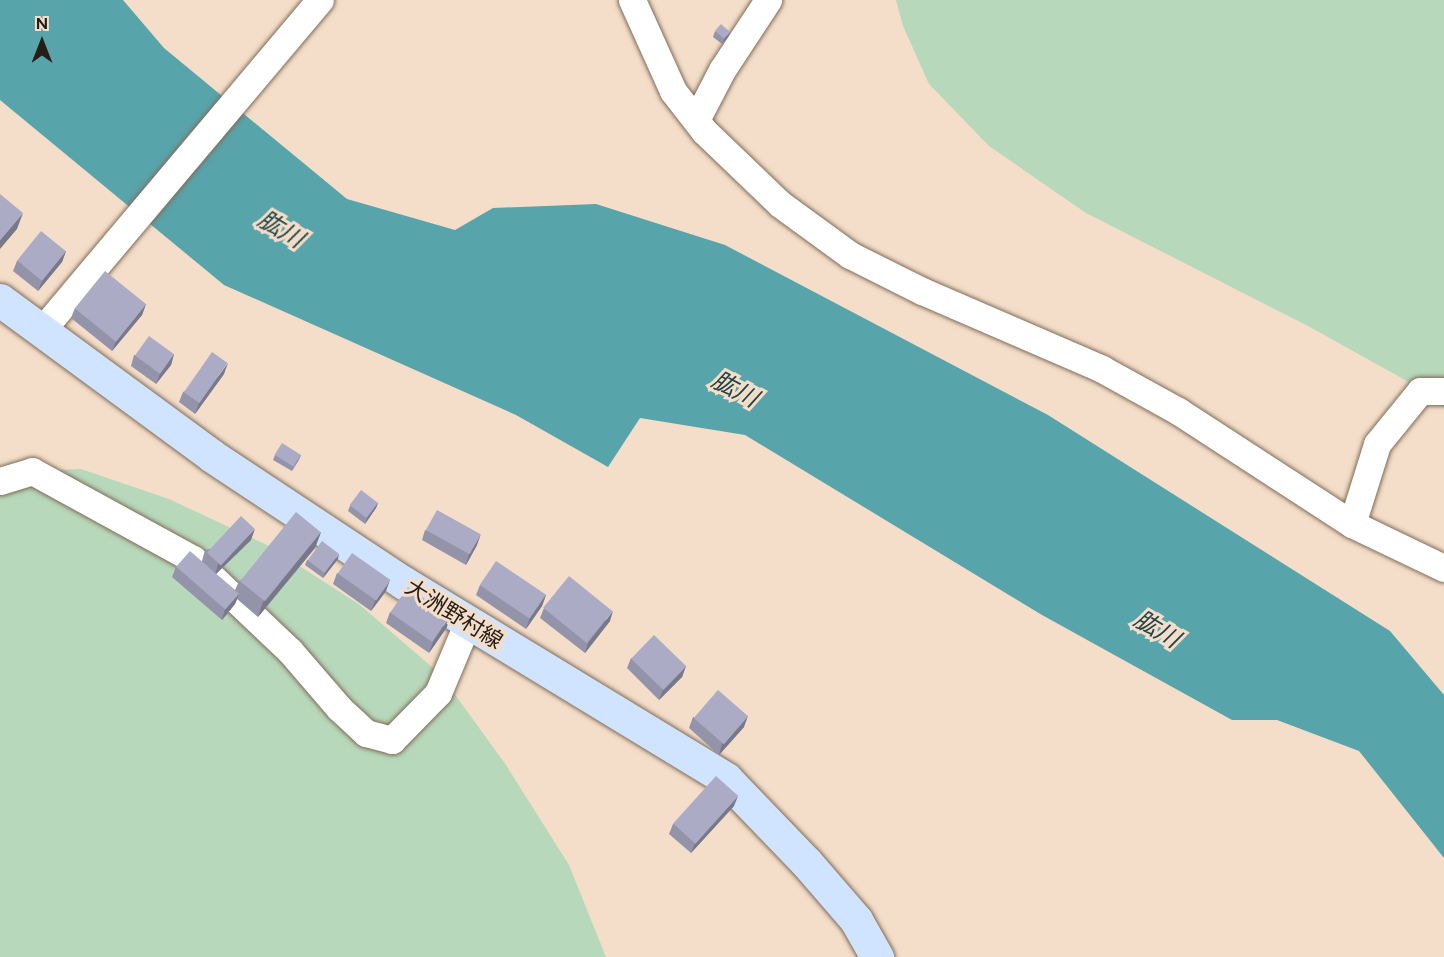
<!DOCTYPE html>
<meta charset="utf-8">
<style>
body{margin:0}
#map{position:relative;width:1444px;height:957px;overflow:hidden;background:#f4dec9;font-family:Figtree,"Noto Sans JP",sans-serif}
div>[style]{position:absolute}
.green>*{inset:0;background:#b7d8bb}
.water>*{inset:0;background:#58a4ab}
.roads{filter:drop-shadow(0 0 2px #806c59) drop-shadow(0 0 2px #806c59)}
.minor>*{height:27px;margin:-13.5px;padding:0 13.5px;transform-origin:13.5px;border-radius:13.5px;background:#fff}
.major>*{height:33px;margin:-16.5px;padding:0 16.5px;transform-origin:16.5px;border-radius:16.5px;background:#d0e4ff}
.wall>*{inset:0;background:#9393aa}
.shaded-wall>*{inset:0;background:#78788b}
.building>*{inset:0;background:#ababc6;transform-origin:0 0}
span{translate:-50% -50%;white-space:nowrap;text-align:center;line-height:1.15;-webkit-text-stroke:6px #f4dec9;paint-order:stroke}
.street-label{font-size:22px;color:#251d16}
.water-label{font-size:24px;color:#204447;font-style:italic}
.north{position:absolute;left:12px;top:12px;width:60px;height:60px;-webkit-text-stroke:4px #f4dec9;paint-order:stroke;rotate:0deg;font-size:16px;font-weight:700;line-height:24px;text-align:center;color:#251d16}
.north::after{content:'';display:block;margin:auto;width:21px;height:27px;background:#251d16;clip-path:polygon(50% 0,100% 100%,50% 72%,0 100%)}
</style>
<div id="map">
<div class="green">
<div style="clip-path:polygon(896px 0,1444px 0,1444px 408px,1405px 380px,1308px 326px,1086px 213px,989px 146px,929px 84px,903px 26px)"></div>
<div style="clip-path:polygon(0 467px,32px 471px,81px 469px,169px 499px,267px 545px,360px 605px,440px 674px,506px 765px,569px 865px,606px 957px,0 957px)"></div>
</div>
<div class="water">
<div style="clip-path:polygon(0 0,123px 0,164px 48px,347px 199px,455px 230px,493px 208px,596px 204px,725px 245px,1048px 415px,1390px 631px,1444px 695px,1444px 858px,1359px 751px,1277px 720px,1232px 720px,1042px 615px,745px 435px,640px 418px,608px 467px,516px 415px,224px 285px,0 100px)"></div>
</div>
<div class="roads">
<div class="minor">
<div style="left:632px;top:0;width:100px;rotate:65.7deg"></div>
<div style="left:673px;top:91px;width:51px;rotate:52.2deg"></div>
<div style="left:704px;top:131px;width:105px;rotate:43.8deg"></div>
<div style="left:780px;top:204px;width:87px;rotate:36.1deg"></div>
<div style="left:850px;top:255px;width:80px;rotate:26.6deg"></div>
<div style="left:922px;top:291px;width:196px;rotate:23.4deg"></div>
<div style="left:1102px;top:369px;width:87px;rotate:28.9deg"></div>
<div style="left:1178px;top:411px;width:207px;rotate:33deg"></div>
<div style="left:1352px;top:524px;width:102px;rotate:25.6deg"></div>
<div style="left:696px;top:120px;width:56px;rotate:-62.5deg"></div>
<div style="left:722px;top:70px;width:84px;rotate:-56.7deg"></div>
<div style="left:41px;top:331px;width:433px;rotate:-49.9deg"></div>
<div style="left:0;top:481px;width:34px;rotate:-17deg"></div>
<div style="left:32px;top:471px;width:183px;rotate:28.7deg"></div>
<div style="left:193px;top:559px;width:134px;rotate:43.5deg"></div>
<div style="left:290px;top:651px;width:75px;rotate:49.3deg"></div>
<div style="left:339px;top:708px;width:37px;rotate:43deg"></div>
<div style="left:366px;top:733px;width:27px;rotate:15deg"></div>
<div style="left:392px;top:740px;width:66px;rotate:-45.6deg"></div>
<div style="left:438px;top:693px;width:75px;rotate:-67.2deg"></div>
<div style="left:1352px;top:524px;width:84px;rotate:-72.6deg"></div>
<div style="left:1377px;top:444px;width:68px;rotate:-50.9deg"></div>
<div style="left:1420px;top:391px;width:24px"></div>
</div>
<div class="major">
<div style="left:0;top:300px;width:263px;rotate:36.3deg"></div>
<div style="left:212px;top:456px;width:230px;rotate:33.5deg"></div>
<div style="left:404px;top:583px;width:377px;rotate:31.3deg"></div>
<div style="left:726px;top:779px;width:115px;rotate:46.1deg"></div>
<div style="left:806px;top:862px;width:77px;rotate:49.2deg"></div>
<div style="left:856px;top:920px;width:43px;rotate:60.4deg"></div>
</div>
</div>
<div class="wall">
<div style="clip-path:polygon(715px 31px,728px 37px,722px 44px,713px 37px)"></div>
<div style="clip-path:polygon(66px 251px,62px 262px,38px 291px,13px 271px,17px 261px)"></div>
<div style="clip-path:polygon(146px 304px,142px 315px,112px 351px,71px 318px,75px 308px)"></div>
<div style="clip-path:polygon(174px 354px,171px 365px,156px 384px,131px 366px,134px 355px)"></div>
<div style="clip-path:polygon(224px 374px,195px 414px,179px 402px,183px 392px)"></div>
<div style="clip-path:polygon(275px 455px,301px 455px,299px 460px,292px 471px,273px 460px)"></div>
<div style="clip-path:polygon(378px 503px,376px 508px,365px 524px,348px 511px,350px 506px)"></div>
<div style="clip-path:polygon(425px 530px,477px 545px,466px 565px,422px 540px)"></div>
<div style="clip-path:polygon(321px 532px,315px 548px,258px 617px,237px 599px,235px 604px,222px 620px,172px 577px,176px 567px,202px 561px,205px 550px,251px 540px,216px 574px,235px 590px,239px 581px)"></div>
<div style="clip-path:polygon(338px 559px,323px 578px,305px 565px,307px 560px)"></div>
<div style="clip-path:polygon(337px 573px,386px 591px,371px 611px,333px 584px)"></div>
<div style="clip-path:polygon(480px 585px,546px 595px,542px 606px,526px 629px,476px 595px)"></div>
<div style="clip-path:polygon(544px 608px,610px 621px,585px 653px,540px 618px)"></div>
<div style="clip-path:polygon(390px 612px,447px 627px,429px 653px,386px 623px)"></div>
<div style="clip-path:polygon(631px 658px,686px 666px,682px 677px,659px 700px,627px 668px)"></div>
<div style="clip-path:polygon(693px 717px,744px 727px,719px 755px,689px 728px)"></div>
<div style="clip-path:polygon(734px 806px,691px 853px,669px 834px,673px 824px)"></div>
</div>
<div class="shaded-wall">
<div style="clip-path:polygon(730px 32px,728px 37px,722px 44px,724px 39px)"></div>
<div style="clip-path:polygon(23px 213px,17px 229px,0 249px,0 240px)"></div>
<div style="clip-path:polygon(66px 251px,62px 262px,38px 291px,42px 281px)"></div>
<div style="clip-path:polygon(146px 304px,142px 315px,112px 351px,116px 341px)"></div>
<div style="clip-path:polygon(174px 354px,171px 365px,156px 384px,160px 374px)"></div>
<div style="clip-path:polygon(228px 363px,224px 374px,195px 414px,199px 403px)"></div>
<div style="clip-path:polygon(378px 503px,376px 508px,365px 524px,367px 518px)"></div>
<div style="clip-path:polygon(255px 529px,251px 540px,215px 575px,218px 564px)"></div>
<div style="clip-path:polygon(321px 532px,315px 548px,258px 617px,263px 602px)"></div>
<div style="clip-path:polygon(481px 534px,477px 545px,466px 565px,469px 554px)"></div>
<div style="clip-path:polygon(339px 554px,338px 559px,323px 578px,325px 573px)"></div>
<div style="clip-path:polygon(390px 580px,386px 591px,371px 611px,375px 601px)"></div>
<div style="clip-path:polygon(239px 594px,235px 604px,222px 620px,225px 609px)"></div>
<div style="clip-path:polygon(546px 595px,542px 606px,526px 629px,530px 618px)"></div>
<div style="clip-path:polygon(613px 611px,610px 621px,585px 653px,588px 643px)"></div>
<div style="clip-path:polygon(450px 616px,447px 627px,429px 653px,433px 642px)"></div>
<div style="clip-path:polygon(686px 666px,682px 677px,659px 700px,663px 690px)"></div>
<div style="clip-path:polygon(748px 716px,744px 727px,719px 755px,722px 744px)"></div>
<div style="clip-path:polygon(738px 796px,734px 806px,691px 853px,695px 843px)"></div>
</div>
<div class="building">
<div style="left:721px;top:24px;width:12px;height:9px;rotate:42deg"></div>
<div style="clip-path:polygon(0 194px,23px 213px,0 240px)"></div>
<div style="left:41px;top:231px;width:32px;height:38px;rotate:39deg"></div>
<div style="left:105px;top:271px;width:53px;height:48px;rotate:39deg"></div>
<div style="left:149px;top:336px;width:31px;height:24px;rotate:36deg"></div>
<div style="left:212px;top:352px;width:19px;height:49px;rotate:35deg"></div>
<div style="left:282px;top:443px;width:22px;height:14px;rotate:32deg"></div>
<div style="left:361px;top:490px;width:21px;height:19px;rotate:37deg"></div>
<div style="left:437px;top:510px;width:50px;height:23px;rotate:29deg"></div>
<div style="left:296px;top:512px;width:32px;height:89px;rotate:39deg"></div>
<div style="left:241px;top:516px;width:19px;height:50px;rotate:43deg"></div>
<div style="left:322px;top:541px;width:21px;height:24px;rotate:37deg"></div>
<div style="left:190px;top:551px;width:65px;height:21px;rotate:41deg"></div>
<div style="left:352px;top:553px;width:47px;height:25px;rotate:35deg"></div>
<div style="left:496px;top:561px;width:60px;height:29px;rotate:34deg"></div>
<div style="left:569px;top:576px;width:56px;height:41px;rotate:39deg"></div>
<div style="left:408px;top:587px;width:51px;height:31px;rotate:35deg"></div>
<div style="left:654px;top:635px;width:45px;height:33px;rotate:44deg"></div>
<div style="left:718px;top:690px;width:40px;height:37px;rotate:41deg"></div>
<div style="left:716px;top:776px;width:30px;height:64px;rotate:42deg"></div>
</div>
<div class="street-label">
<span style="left:454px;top:614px;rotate:32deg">大洲野村線</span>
</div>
<div class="water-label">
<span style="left:281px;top:229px;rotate:31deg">肱川</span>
<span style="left:735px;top:389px;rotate:28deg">肱川</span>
<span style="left:1157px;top:629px;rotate:31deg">肱川</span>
</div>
<div class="north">N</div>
</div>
